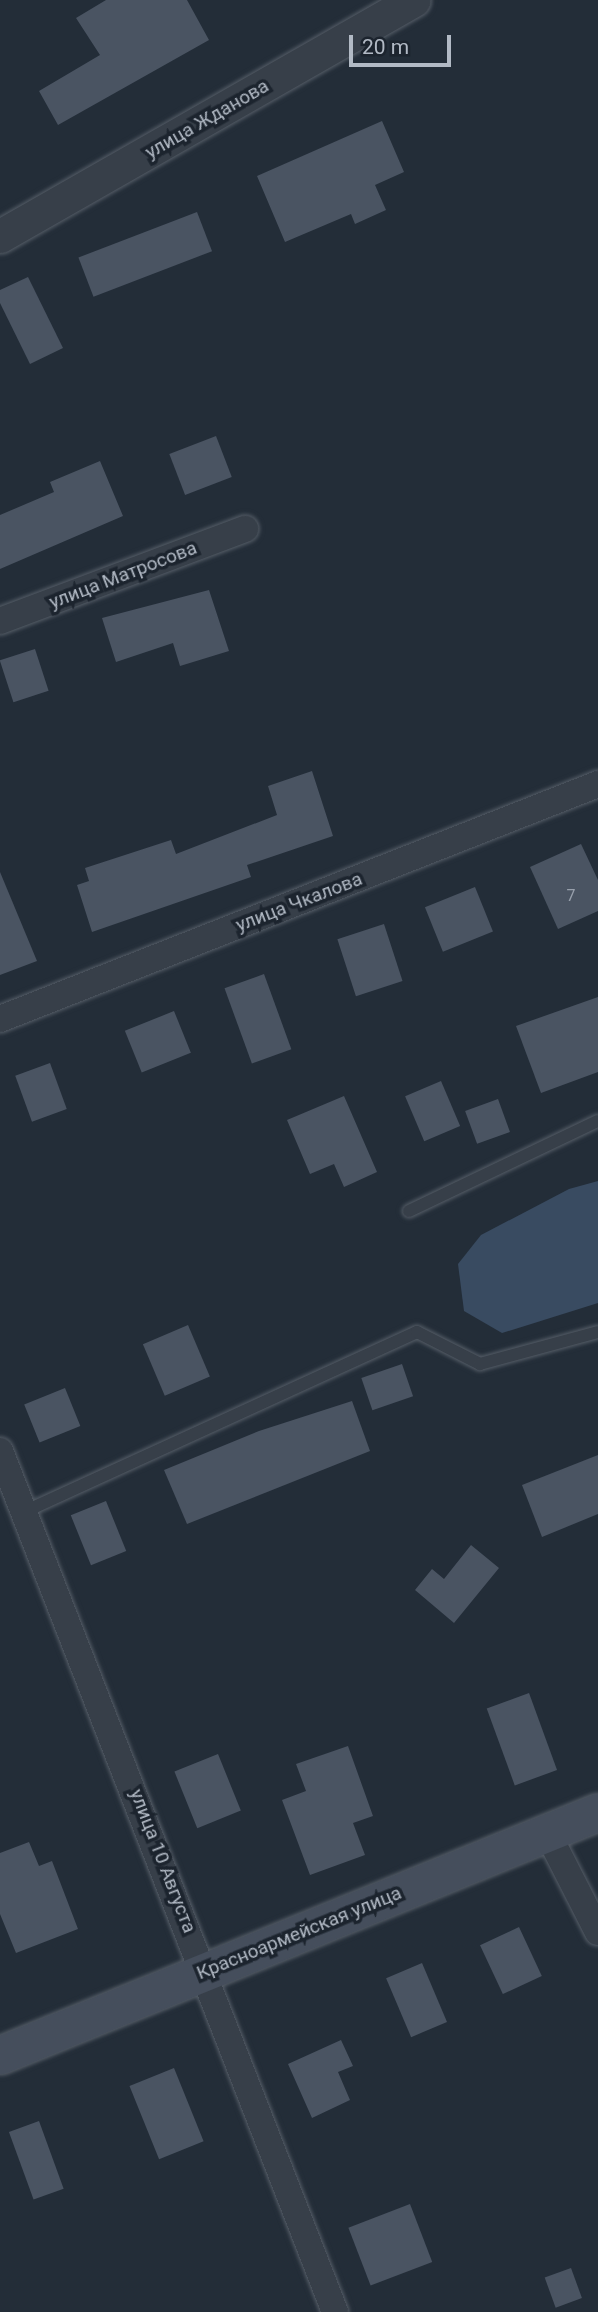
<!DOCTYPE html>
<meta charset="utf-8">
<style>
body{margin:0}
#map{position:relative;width:598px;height:2312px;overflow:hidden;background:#232d38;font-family:Roboto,sans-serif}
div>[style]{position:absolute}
.water>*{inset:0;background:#394b61}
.building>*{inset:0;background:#4a5462;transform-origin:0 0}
.roads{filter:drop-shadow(0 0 2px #555d67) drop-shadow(0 0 2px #555d67)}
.service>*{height:12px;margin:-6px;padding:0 6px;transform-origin:6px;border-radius:6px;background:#373f49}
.minor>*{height:26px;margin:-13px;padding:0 13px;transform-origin:13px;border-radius:13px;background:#373f49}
.tertiary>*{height:33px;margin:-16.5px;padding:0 16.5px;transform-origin:16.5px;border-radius:16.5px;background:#373f49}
.secondary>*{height:37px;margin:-18.5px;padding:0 18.5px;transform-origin:18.5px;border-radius:18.5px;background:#454e5c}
span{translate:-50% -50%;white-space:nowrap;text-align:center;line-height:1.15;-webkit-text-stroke:7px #1c242e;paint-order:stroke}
.number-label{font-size:16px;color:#98a0ac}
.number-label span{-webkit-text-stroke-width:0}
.street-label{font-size:19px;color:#b2bac5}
.scale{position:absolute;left:349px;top:35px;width:102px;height:32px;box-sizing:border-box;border:4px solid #b2bac5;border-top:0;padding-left:9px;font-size:21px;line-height:24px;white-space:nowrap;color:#b2bac5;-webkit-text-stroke:5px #1c242e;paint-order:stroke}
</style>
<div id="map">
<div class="water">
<div style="clip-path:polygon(598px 1181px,598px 1303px,502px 1333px,464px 1311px,458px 1264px,481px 1235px,569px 1189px)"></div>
</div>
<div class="building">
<div style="clip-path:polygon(106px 0,187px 0,209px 40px,58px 125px,39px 91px,100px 55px,76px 18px)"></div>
<div style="clip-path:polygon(382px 121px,404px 172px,375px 185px,386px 210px,355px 224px,351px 214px,285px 242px,257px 176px)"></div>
<div style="left:197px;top:212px;width:42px;height:127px;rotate:69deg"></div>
<div style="clip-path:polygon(28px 277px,63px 348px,30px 364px,0 303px,0 290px)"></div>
<div style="left:216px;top:436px;width:44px;height:50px;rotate:69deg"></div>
<div style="clip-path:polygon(100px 461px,123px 516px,0 569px,0 515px,54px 492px,50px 482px)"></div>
<div style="clip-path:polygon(209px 590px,229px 651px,180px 666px,173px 643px,116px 662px,102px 618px)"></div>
<div style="left:35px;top:649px;width:44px;height:37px;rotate:72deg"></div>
<div style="clip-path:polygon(312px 771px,333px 836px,247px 865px,251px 877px,92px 932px,77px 885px,89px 881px,85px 868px,171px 840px,176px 854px,277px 815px,268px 786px)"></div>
<div style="clip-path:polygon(581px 844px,598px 880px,598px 911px,558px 929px,530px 867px)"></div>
<div style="clip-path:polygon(0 872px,37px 961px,0 975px)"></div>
<div style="left:475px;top:887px;width:48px;height:54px;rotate:68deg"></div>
<div style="left:384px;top:924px;width:60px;height:49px;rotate:72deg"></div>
<div style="left:264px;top:974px;width:80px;height:42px;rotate:70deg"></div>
<div style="clip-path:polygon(598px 997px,598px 1072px,541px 1093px,516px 1026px)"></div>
<div style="left:174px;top:1011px;width:45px;height:53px;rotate:68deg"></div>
<div style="left:50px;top:1063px;width:49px;height:37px;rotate:70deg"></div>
<div style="left:441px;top:1081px;width:49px;height:39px;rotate:67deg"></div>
<div style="clip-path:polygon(344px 1096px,377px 1172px,344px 1187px,334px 1164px,310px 1174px,287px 1120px)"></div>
<div style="left:498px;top:1099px;width:35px;height:35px;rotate:70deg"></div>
<div style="left:188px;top:1325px;width:56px;height:49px;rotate:67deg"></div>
<div style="left:402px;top:1364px;width:34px;height:43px;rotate:71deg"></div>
<div style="left:65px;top:1388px;width:41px;height:44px;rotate:68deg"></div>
<div style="clip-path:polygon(352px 1401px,370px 1451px,187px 1524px,164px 1470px,259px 1431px)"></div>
<div style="clip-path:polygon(598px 1455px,598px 1514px,542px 1537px,522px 1485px)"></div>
<div style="left:106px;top:1501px;width:54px;height:38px;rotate:68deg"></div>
<div style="clip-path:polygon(471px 1545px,499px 1568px,454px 1623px,415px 1590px,432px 1569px,444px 1579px)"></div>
<div style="left:529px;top:1693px;width:82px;height:45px;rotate:70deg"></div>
<div style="clip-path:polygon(348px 1746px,373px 1816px,353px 1823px,365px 1855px,310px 1875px,282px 1800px,306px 1791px,296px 1764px)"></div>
<div style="left:218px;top:1754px;width:61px;height:47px;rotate:68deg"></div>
<div style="clip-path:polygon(29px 1842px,39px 1866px,52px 1861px,78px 1929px,16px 1953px,0 1914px,0 1853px)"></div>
<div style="left:519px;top:1927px;width:54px;height:43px;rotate:65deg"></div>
<div style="left:422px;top:1963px;width:64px;height:39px;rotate:67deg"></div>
<div style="clip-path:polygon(341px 2040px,353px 2066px,338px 2072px,350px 2100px,312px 2118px,288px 2064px)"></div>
<div style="left:174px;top:2068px;width:79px;height:48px;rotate:68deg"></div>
<div style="left:39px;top:2121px;width:72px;height:32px;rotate:70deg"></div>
<div style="left:410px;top:2204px;width:62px;height:66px;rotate:69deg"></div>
<div style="left:571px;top:2268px;width:32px;height:28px;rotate:70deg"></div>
</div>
<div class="roads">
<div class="service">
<div style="left:409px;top:1211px;width:209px;rotate:-25.5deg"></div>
<div style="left:26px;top:1511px;width:430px;rotate:-24.6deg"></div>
<div style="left:417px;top:1332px;width:71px;rotate:26.9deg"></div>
<div style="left:480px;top:1364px;width:122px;rotate:-15.2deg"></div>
</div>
<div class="minor">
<div style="left:0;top:621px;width:262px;rotate:-20.6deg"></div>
<div style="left:0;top:1019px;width:643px;rotate:-21.45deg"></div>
<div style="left:0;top:1451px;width:924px;rotate:68.74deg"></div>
<div style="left:548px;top:1834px;width:110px;rotate:63deg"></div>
</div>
<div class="tertiary">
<div style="left:0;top:236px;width:476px;rotate:-29.7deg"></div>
</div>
<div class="secondary">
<div style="left:0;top:2055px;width:645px;rotate:-22.11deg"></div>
</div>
</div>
<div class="number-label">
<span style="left:571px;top:896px">7</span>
</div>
<div class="street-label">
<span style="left:207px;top:119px;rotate:-30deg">улица Жданова</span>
<span style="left:123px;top:575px;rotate:-21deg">улица Матросова</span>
<span style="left:299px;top:902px;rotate:-21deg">улица Чкалова</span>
<span style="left:163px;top:1861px;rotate:69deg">улица 10 Августа</span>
<span style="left:299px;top:1933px;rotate:-22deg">Красноармейская улица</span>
</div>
<div class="scale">20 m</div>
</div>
